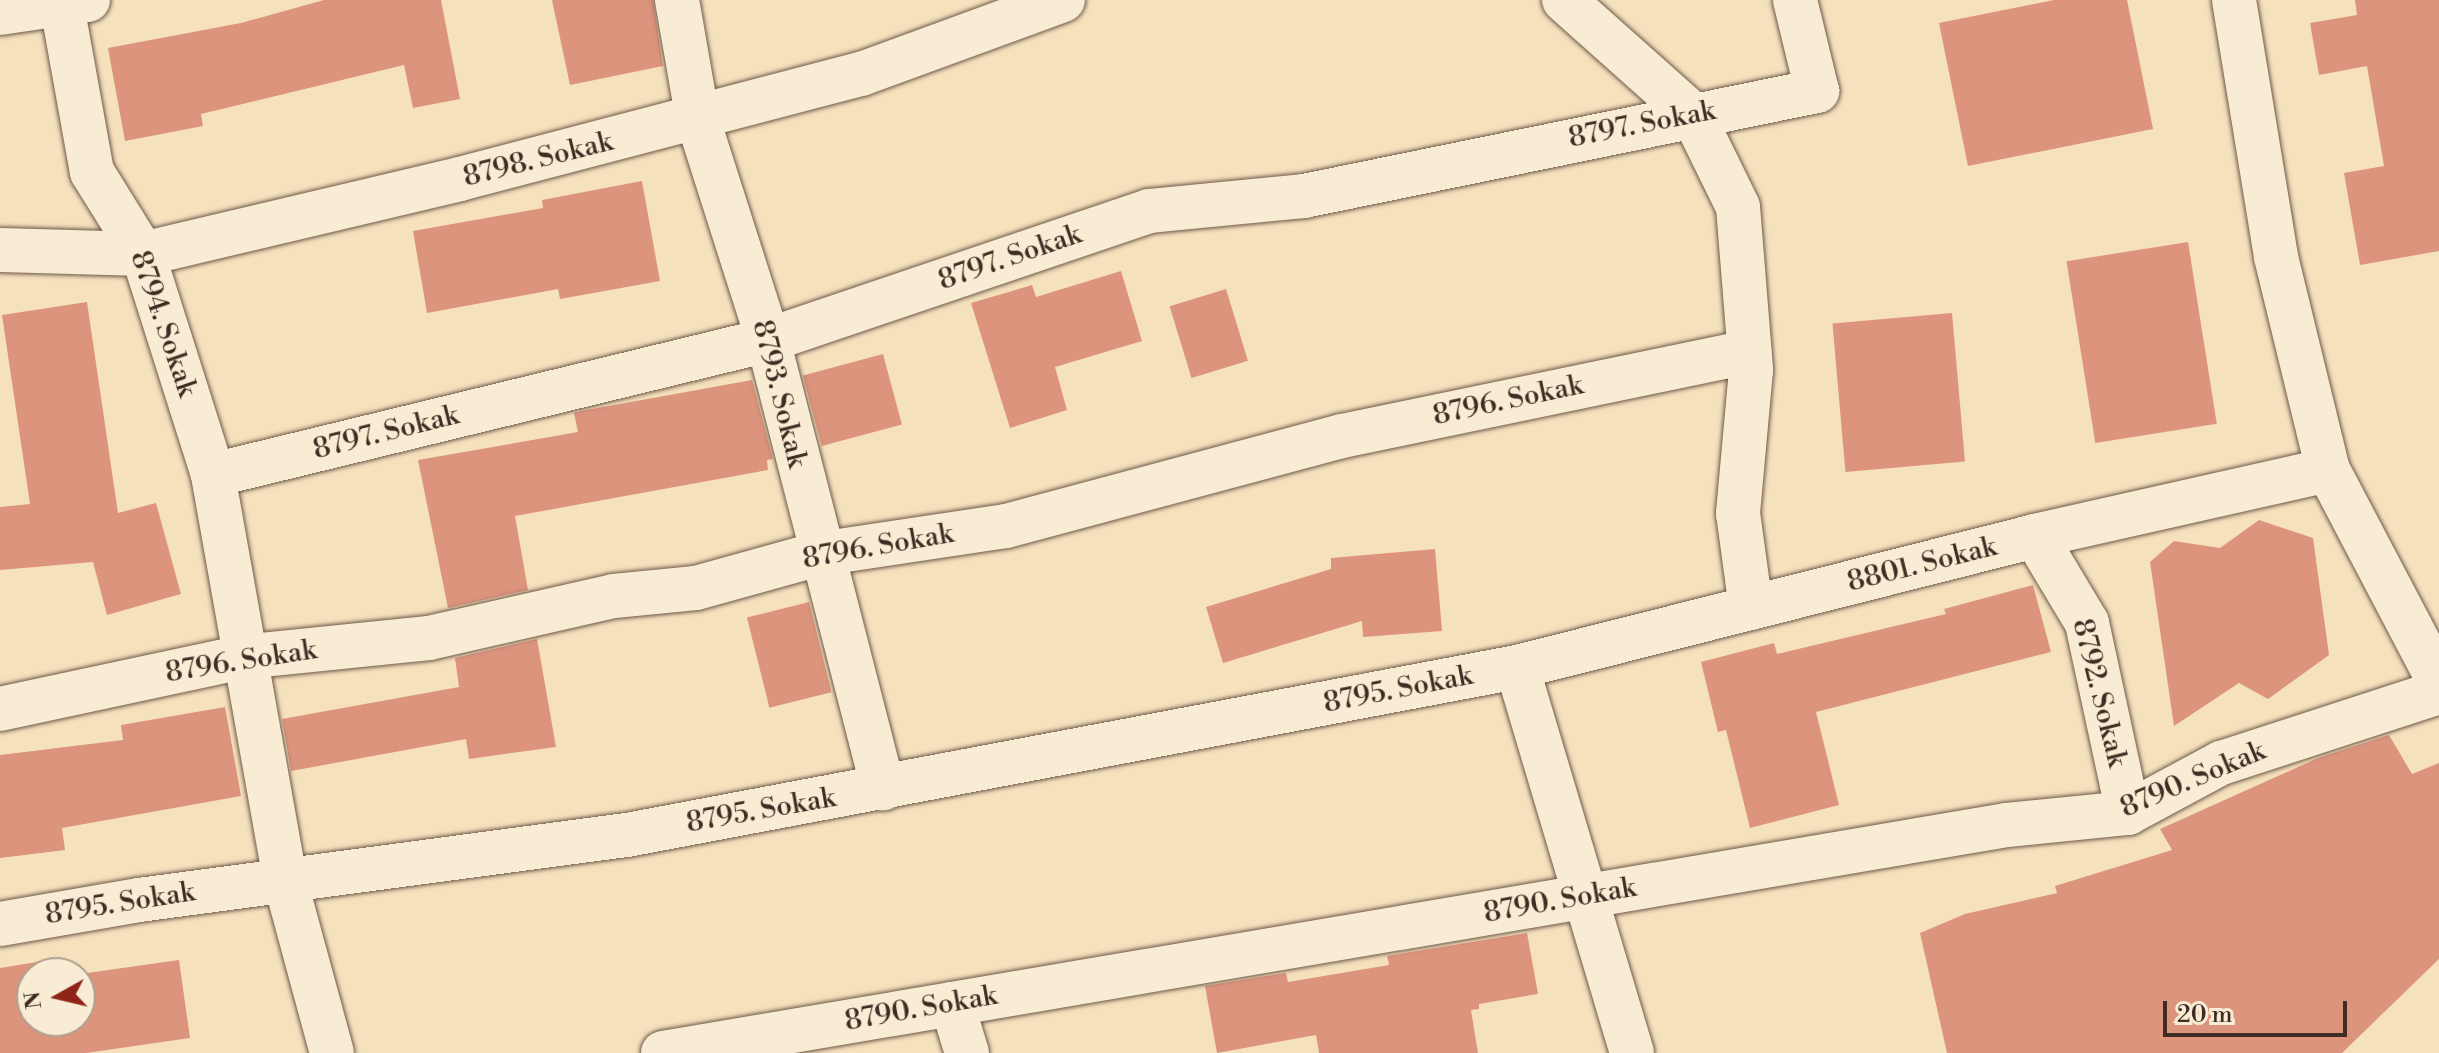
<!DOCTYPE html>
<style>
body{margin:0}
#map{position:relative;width:2439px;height:1053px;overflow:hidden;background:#f6e1bd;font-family:"Libre Bodoni",serif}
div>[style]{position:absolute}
.building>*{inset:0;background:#dd947d;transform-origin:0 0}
.roads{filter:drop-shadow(0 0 2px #6e594a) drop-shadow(0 0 2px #6e594a)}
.street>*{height:44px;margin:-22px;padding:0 22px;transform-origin:22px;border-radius:22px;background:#f9ecd4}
span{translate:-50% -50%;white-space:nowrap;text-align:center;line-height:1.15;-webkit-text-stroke:7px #f9ecd4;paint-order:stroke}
.street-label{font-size:28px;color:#402c23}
.north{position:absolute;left:16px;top:957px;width:80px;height:80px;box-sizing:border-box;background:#f9ecd4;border:2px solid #af9f8d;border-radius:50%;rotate:262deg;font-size:22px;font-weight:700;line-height:32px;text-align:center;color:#402c23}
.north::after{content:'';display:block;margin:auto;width:28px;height:36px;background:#8f2418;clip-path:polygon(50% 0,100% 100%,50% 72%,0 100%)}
.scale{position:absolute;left:2163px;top:1001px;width:184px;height:36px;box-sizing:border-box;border:4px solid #402c23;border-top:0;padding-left:10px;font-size:24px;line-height:28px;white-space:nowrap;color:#402c23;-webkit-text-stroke:6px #f9ecd4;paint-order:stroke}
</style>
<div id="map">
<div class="building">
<div style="clip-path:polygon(324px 0,441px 0,460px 99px,413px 108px,404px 65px,201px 114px,203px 126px,125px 141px,108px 48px,241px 23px)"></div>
<div style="clip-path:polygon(552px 0,653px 0,663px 66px,570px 85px)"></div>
<div style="clip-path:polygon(2054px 0,2127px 0,2153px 129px,1968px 166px,1939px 23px)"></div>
<div style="clip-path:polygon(2355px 0,2439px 0,2439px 251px,2360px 265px,2344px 173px,2384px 166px,2367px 66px,2319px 75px,2310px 23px,2357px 15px)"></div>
<div style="clip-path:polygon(642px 181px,660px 281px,560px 299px,558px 289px,427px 313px,413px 231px,543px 208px,542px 200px)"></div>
<div style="left:2188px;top:242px;width:184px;height:123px;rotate:81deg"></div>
<div style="clip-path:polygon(1121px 271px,1142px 341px,1055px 367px,1067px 410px,1010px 428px,971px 303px,1032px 285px,1036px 297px)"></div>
<div style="left:1226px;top:289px;width:75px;height:59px;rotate:73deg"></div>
<div style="clip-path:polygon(87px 302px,118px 513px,156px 503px,181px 594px,107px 615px,93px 562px,0 570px,0 507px,30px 504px,2px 315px)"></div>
<div style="left:1952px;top:313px;width:149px;height:120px;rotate:85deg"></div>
<div style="left:883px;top:354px;width:73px;height:83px;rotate:75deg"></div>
<div style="clip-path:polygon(752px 380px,773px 459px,767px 460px,768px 470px,515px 516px,528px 590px,448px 608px,418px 460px,578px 432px,574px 413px,581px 411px)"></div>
<div style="clip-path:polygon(2259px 520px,2313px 538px,2329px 655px,2268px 699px,2239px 683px,2174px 726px,2150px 562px,2174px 541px,2220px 548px)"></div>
<div style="clip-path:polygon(1435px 549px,1442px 631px,1363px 637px,1362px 621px,1223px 663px,1206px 607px,1331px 569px,1331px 558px)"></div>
<div style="clip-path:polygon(2033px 585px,2051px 652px,1816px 712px,1839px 805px,1750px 828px,1726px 730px,1718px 732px,1701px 662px,1774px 643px,1777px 654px,1946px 614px,1944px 609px)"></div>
<div style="left:809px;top:602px;width:93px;height:64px;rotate:76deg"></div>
<div style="clip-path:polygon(537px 639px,556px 747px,469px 759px,466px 739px,291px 771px,282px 719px,459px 687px,455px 658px)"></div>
<div style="clip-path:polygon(225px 707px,241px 796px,62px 828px,65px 850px,0 858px,0 755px,123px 740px,121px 725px)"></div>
<div style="clip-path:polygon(2389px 735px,2412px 774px,2439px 763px,2439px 959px,2342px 1053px,1947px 1053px,1920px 933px,1965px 914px,2057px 893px,2055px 886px,2172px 850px,2160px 829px,2318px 758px)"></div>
<div style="clip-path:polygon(1527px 933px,1538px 994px,1479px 1004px,1479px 1009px,1471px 1010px,1478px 1053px,1319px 1053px,1316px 1035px,1217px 1053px,1205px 986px,1286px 973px,1288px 982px,1389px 965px,1387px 956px)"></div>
<div style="clip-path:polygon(62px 958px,64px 973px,32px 973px,32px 1021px,80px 1021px,80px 974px,179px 960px,190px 1038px,86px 1053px,0 1053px,0 968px)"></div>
</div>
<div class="roads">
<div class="street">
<div style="left:61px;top:0;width:175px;rotate:79.8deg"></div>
<div style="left:92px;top:172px;width:97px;rotate:58.1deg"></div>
<div style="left:143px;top:254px;width:232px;rotate:72.4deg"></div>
<div style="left:213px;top:475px;width:411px;rotate:79.9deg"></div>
<div style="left:285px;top:880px;width:179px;rotate:74.8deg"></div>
<div style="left:677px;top:0;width:122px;rotate:80.1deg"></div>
<div style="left:698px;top:120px;width:231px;rotate:72.3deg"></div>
<div style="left:768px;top:340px;width:463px;rotate:75.6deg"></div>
<div style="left:1564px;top:0;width:173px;rotate:41.7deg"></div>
<div style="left:1693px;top:115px;width:102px;rotate:63.9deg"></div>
<div style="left:1738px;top:207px;width:164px;rotate:85.4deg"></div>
<div style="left:1751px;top:370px;width:144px;rotate:95.2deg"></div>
<div style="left:1738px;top:513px;width:96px;rotate:82.2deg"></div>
<div style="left:2234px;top:0;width:260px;rotate:80.7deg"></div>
<div style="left:2276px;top:257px;width:219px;rotate:76.3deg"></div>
<div style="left:2328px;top:470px;width:238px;rotate:62.3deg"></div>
<div style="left:0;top:13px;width:89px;rotate:-8.4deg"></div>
<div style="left:0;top:250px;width:143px;rotate:1.6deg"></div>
<div style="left:143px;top:254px;width:326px;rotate:-13.3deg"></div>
<div style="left:460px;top:179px;width:415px;rotate:-14.7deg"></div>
<div style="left:861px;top:74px;width:215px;rotate:-20.1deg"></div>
<div style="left:213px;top:475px;width:571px;rotate:-13.67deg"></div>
<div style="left:768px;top:340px;width:402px;rotate:-18.7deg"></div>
<div style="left:1149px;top:211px;width:156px;rotate:-5.5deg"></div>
<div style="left:1304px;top:196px;width:524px;rotate:-11.57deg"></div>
<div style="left:1817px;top:91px;width:94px;rotate:-103.6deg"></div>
<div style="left:2035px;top:536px;width:101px;rotate:59.1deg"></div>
<div style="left:2087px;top:623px;width:194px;rotate:77.8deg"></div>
<div style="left:1517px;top:667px;width:403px;rotate:73.4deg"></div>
<div style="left:0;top:709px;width:248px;rotate:-12.1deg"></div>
<div style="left:242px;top:657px;width:188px;rotate:-5.8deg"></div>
<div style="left:429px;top:638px;width:190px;rotate:-12.8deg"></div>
<div style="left:614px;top:596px;width:82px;rotate:-5.6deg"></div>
<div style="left:696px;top:588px;width:128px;rotate:-15.5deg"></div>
<div style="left:819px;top:554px;width:189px;rotate:-8.5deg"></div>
<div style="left:1006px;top:526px;width:348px;rotate:-15deg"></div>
<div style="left:1342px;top:436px;width:416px;rotate:-11.7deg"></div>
<div style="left:0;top:924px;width:141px;rotate:-9.8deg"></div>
<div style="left:139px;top:900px;width:492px;rotate:-7.6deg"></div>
<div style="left:627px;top:835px;width:906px;rotate:-10.69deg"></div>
<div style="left:1517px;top:667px;width:534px;rotate:-14.19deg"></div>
<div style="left:2035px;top:536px;width:300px;rotate:-12.7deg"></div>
<div style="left:952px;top:1004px;width:51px;rotate:73deg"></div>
<div style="left:663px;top:1053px;width:1363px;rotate:-9.63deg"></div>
<div style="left:2007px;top:825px;width:122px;rotate:-5.7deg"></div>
<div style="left:2128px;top:813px;width:106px;rotate:-28.3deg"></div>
<div style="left:2221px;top:763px;width:229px;rotate:-18deg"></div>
</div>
</div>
<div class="street-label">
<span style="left:1642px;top:125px;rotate:-11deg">8797. Sokak</span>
<span style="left:538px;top:160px;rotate:-14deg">8798. Sokak</span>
<span style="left:1010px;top:258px;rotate:-19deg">8797. Sokak</span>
<span style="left:163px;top:324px;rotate:71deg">8794. Sokak</span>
<span style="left:779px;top:394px;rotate:76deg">8793. Sokak</span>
<span style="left:1508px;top:401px;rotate:-12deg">8796. Sokak</span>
<span style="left:386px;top:433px;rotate:-14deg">8797. Sokak</span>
<span style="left:878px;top:547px;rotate:-10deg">8796. Sokak</span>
<span style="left:1922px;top:565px;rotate:-14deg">8801. Sokak</span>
<span style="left:241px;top:662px;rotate:-9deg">8796. Sokak</span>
<span style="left:1398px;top:690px;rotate:-11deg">8795. Sokak</span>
<span style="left:2099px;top:693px;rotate:76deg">8792. Sokak</span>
<span style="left:2193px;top:780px;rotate:-23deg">8790. Sokak</span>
<span style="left:761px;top:811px;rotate:-10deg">8795. Sokak</span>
<span style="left:1560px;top:901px;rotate:-10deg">8790. Sokak</span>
<span style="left:120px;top:904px;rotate:-9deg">8795. Sokak</span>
<span style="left:921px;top:1009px;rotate:-10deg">8790. Sokak</span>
</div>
<div class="north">N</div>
<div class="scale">20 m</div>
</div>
